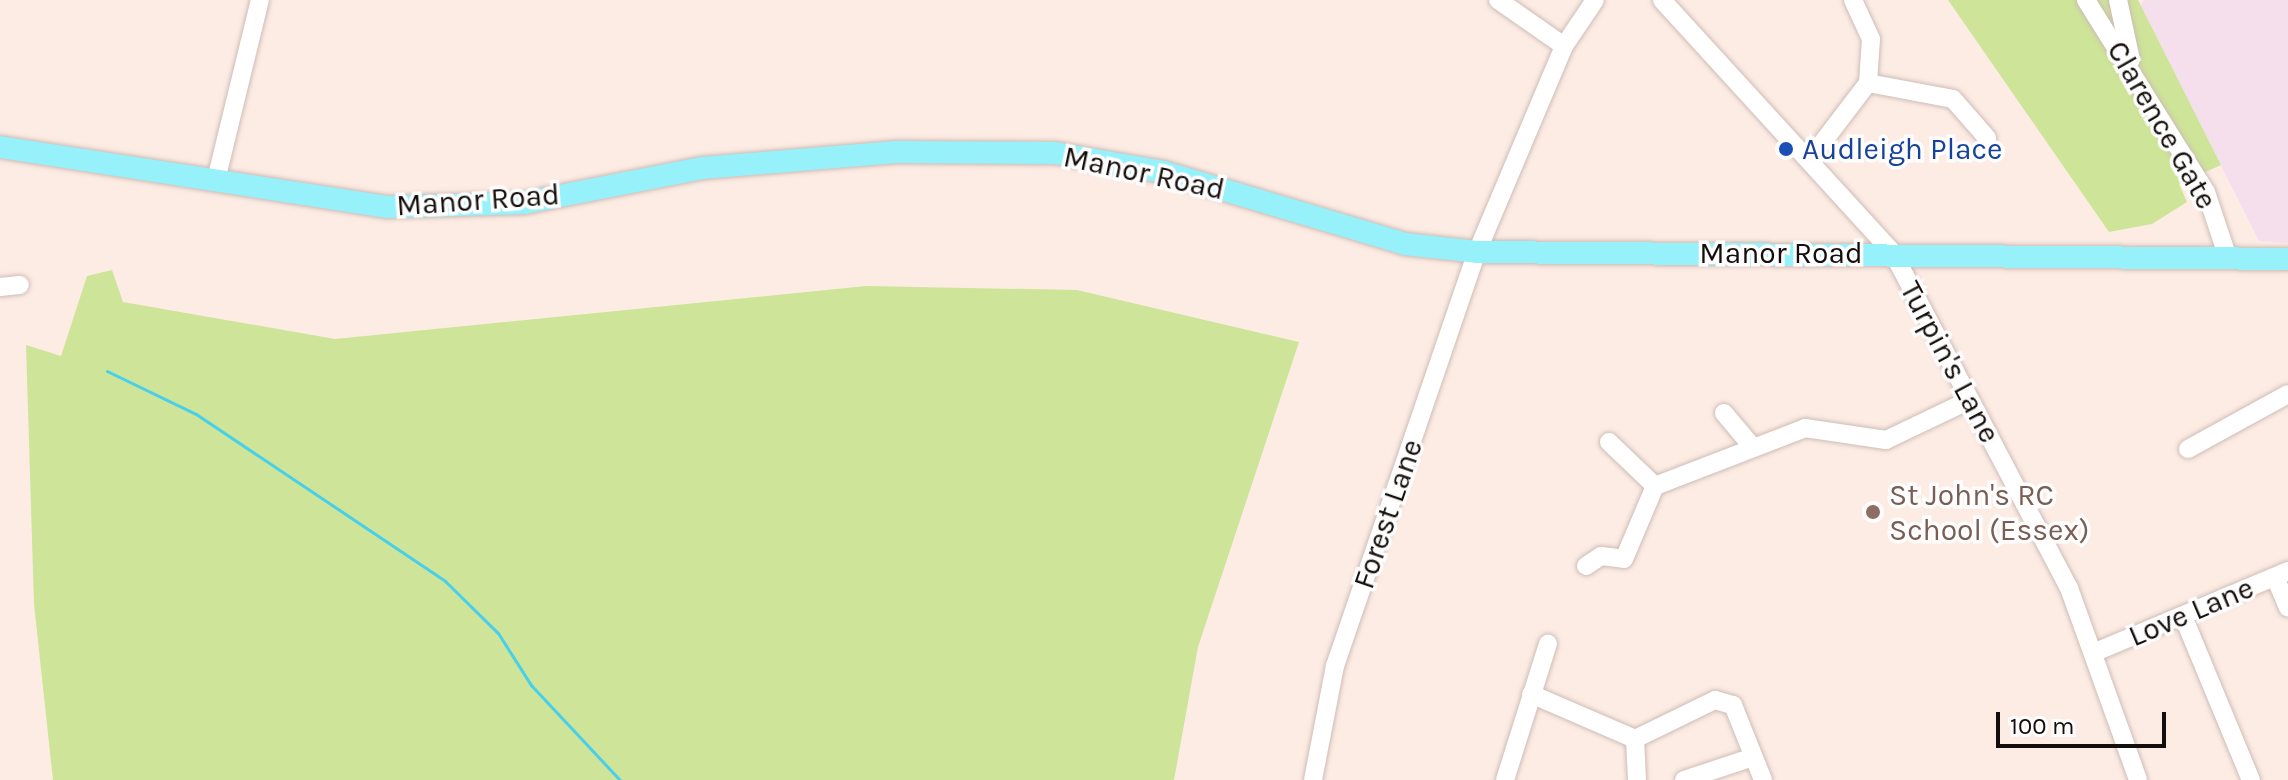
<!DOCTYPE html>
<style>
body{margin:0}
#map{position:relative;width:2288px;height:780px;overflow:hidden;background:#fdece4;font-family:Karla,sans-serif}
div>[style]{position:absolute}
.commercial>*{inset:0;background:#f5dfed}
.green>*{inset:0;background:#cee498}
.stream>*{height:3px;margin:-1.5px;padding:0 1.5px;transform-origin:1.5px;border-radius:1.5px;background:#48d0ea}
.roads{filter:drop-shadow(0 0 2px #cdbdb6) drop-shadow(0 0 2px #cdbdb6)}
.minor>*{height:18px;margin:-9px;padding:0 9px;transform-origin:9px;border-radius:9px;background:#fff}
.major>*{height:22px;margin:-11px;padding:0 11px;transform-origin:11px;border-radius:11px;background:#97f1fb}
.dots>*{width:22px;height:22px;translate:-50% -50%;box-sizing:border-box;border:4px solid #fdfdfd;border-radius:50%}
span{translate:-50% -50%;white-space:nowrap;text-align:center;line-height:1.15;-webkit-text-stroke:7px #fdfdfd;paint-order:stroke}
.street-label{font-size:30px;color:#130d0b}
.transit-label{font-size:30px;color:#164399}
.left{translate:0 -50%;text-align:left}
.education-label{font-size:30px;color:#785e54}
.scale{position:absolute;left:1996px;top:712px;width:170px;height:36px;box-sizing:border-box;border:4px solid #130d0b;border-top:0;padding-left:10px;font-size:24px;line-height:28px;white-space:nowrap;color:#130d0b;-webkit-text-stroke:6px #fdfdfd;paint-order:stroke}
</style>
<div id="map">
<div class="commercial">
<div style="clip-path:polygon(2144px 0,2288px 0,2288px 243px,2259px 241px,2140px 5px)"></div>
</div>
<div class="green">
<div style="clip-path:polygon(1948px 0,2138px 0,2221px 165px,2179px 184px,2187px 202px,2152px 224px,2109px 232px)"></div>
<div style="clip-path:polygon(112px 270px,123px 302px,335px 339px,866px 286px,1077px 290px,1299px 342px,1198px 647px,1174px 780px,53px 780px,34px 604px,26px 345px,61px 356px,87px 276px)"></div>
</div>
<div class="stream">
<div style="left:107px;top:371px;width:99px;rotate:25.8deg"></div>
<div style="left:196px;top:414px;width:300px;rotate:33.8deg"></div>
<div style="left:445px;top:581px;width:74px;rotate:44.5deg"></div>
<div style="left:498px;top:633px;width:62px;rotate:57.6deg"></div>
<div style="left:531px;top:685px;width:130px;rotate:46.9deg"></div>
</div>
<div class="roads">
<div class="minor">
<div style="left:1498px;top:0;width:80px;rotate:34.9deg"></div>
<div style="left:1662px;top:0;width:343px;rotate:47.6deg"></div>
<div style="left:1893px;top:253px;width:378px;rotate:62.3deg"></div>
<div style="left:2069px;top:588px;width:204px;rotate:70.2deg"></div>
<div style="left:2086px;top:0;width:226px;rotate:58deg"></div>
<div style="left:2206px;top:192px;width:66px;rotate:71.6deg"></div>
<div style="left:2118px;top:0;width:61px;rotate:77.8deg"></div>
<div style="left:1868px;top:83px;width:86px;rotate:10.7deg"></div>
<div style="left:1953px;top:99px;width:52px;rotate:48.9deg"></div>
<div style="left:1810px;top:159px;width:96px;rotate:-52.7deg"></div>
<div style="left:1868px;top:83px;width:44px;rotate:-86.1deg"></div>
<div style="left:1871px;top:39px;width:43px;rotate:-114.8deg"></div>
<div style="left:216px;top:180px;width:185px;rotate:-76.3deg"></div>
<div style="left:0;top:287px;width:20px;rotate:-6deg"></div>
<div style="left:1724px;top:413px;width:40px;rotate:50deg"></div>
<div style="left:1609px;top:442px;width:64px;rotate:43.7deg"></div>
<div style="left:2188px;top:449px;width:114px;rotate:-28.8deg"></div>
<div style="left:1586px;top:566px;width:18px;rotate:-34deg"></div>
<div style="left:1601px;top:556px;width:23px;rotate:7deg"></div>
<div style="left:1624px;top:559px;width:79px;rotate:-67deg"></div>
<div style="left:1655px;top:486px;width:161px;rotate:-21.1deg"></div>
<div style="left:1805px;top:428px;width:82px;rotate:8.4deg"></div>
<div style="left:1886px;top:440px;width:93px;rotate:-25.5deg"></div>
<div style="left:2275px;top:577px;width:33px;rotate:67deg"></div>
<div style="left:2183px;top:616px;width:178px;rotate:67.5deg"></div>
<div style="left:2093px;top:653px;width:212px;rotate:-22.8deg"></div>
<div style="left:1531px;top:694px;width:113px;rotate:23.4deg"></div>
<div style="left:1635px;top:739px;width:89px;rotate:-26deg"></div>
<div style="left:1715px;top:700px;width:19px;rotate:16deg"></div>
<div style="left:1733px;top:705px;width:81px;rotate:68.2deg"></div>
<div style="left:1635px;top:739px;width:41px;rotate:87.2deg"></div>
<div style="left:1313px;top:780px;width:116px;rotate:-79.1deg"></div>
<div style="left:1335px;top:666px;width:438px;rotate:-71.1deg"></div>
<div style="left:1477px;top:252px;width:224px;rotate:-67.1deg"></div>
<div style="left:1564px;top:46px;width:55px;rotate:-56deg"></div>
<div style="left:1505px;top:780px;width:143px;rotate:-72.5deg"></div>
<div style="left:1684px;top:780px;width:73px;rotate:-18.4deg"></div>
</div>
<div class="major">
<div style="left:0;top:147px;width:391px;rotate:8.8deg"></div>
<div style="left:386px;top:207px;width:138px;rotate:-1.7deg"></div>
<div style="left:524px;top:203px;width:181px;rotate:-11.1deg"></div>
<div style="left:702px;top:168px;width:195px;rotate:-4.7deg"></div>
<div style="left:896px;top:152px;width:159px;rotate:0.4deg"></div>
<div style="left:1055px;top:153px;width:111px;rotate:9.9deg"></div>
<div style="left:1164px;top:172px;width:252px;rotate:16.6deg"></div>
<div style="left:1405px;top:244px;width:72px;rotate:6.3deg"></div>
<div style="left:1477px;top:252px;width:811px;rotate:0.49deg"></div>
</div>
</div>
<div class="dots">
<div style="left:1786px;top:149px;background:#1a4fb4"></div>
<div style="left:1873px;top:512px;background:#8d6e63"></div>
</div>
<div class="street-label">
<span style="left:2162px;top:125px;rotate:60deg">Clarence Gate</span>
<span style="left:1144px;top:173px;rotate:12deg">Manor Road</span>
<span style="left:478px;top:200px;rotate:-4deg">Manor Road</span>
<span style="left:1781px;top:253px">Manor Road</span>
<span style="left:1950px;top:362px;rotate:62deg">Turpin's Lane</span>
<span style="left:1388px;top:514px;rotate:-71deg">Forest Lane</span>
<span style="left:2191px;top:612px;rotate:-23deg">Love Lane</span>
</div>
<div class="transit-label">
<span class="left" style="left:1802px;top:149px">Audleigh Place</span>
</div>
<div class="education-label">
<span class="left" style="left:1889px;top:512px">St John's RC<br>School (Essex)</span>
</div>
<div class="scale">100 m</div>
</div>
